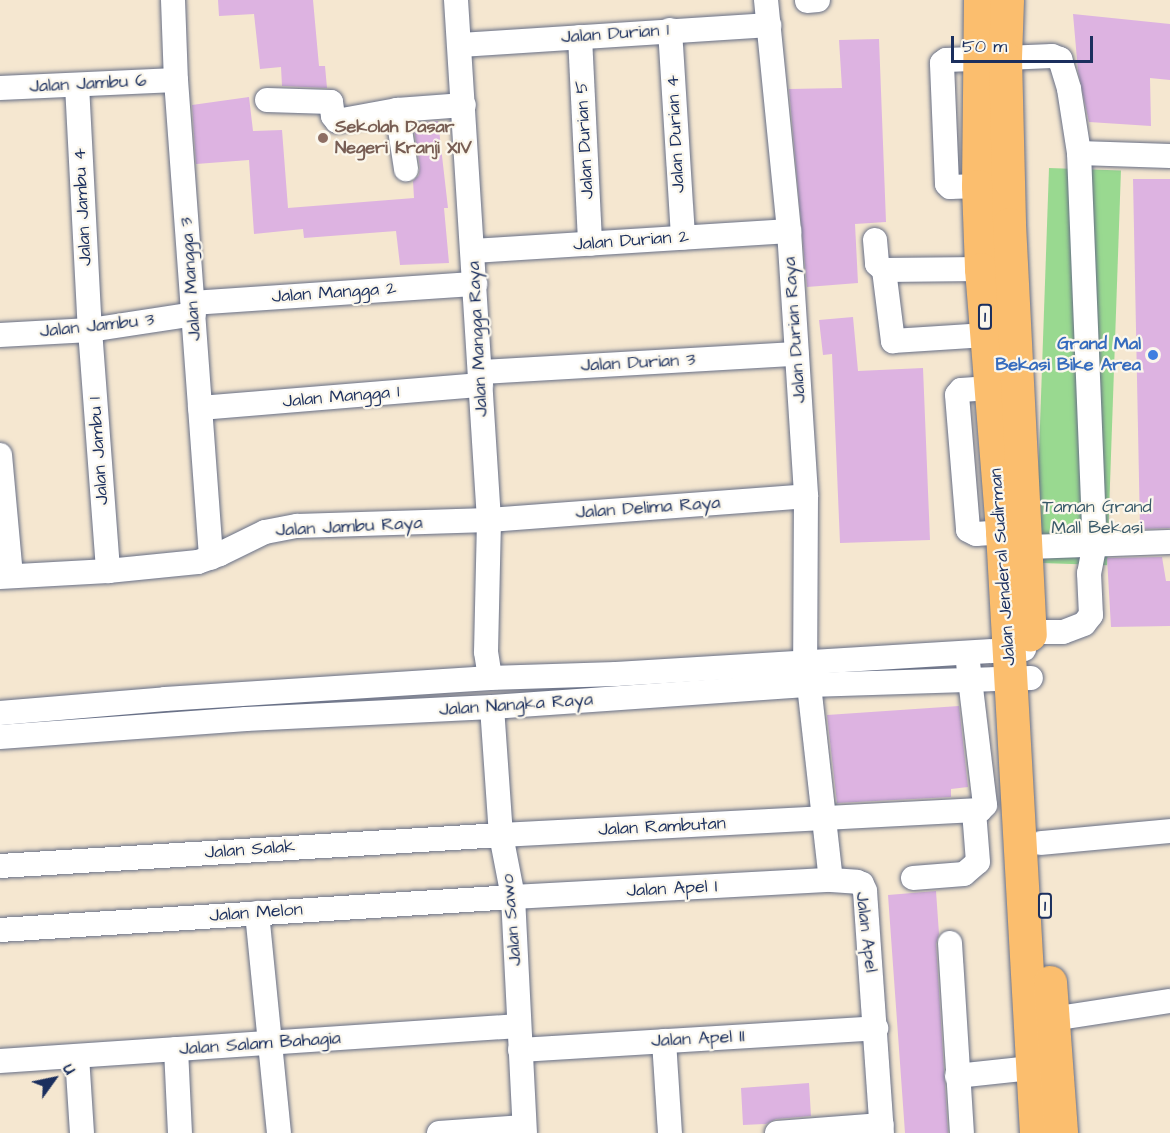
<!DOCTYPE html>
<style>
body{margin:0}
#map{position:relative;width:1170px;height:1133px;overflow:hidden;background:#f5e7d0;font-family:"Architects Daughter",sans-serif}
div>[style]{position:absolute}
.green>*{inset:0;background:#99d990;transform-origin:0 0}
.building>*{inset:0;background:#ddb3e1}
.roads{filter:drop-shadow(0 0 2px #676f86) drop-shadow(0 0 2px #676f86)}
.minor>*{height:24px;margin:-12px;padding:0 12px;transform-origin:12px;border-radius:12px;background:#fff}
.highway>*{height:33px;margin:-16.5px;padding:0 16.5px;transform-origin:16.5px;border-radius:16.5px;background:#fbbe6e}
.dots>*{width:16px;height:16px;translate:-50% -50%;box-sizing:border-box;border:3px solid #fbf7ec;border-radius:50%}
span{translate:-50% -50%;white-space:nowrap;text-align:center;line-height:1.15;-webkit-text-stroke:4.5px #fbf7ec;paint-order:stroke}
.shield-label span{padding:2px 4px;background:#fbf7ec;border:2px solid;border-radius:4px;-webkit-text-stroke-width:0}
.shield-label{font-size:16px;color:#1b2f5e;font-weight:700}
.street-label{font-size:18px;color:#1b2f5e}
.education-label{font-size:18px;color:#785e54;font-weight:700}
.left{translate:0 -50%;text-align:left}
.shop-label{font-size:18px;color:#366cbe;font-weight:700}
.right{translate:-100% -50%;text-align:right}
.park-label{font-size:18px;color:#3a5a6a}
.north{position:absolute;left:24px;top:1049px;width:60px;height:60px;-webkit-text-stroke:4px #fbf7ec;paint-order:stroke;rotate:57deg;font-size:16px;font-weight:700;line-height:24px;text-align:center;color:#1b2f5e}
.north::after{content:'';display:block;margin:auto;width:21px;height:27px;background:#1b2f5e;clip-path:polygon(50% 0,100% 100%,50% 72%,0 100%)}
.scale{position:absolute;left:951px;top:36px;width:142px;height:27px;box-sizing:border-box;border:3px solid #1b2f5e;border-top:0;padding-left:8px;font-size:18px;line-height:21px;white-space:nowrap;color:#1b2f5e;-webkit-text-stroke:4px #fbf7ec;paint-order:stroke}
</style>
<div id="map">
<div class="green">
<div style="left:1049px;top:168px;width:72px;height:395px;rotate:2deg"></div>
</div>
<div class="building">
<div style="clip-path:polygon(218px 0,313px 0,319px 66px,325px 66px,327px 88px,282px 86px,281px 67px,260px 69px,254px 14px,219px 16px)"></div>
<div style="clip-path:polygon(1073px 14px,1170px 24px,1170px 80px,1150px 78px,1151px 126px,1089px 122px,1078px 71px)"></div>
<div style="clip-path:polygon(879px 39px,886px 222px,855px 224px,858px 283px,807px 287px,789px 89px,842px 88px,839px 40px)"></div>
<div style="clip-path:polygon(249px 97px,253px 131px,282px 130px,288px 208px,414px 198px,413px 181px,419px 175px,420px 167px,413px 123px,438px 121px,448px 208px,444px 208px,449px 263px,400px 265px,396px 231px,304px 238px,303px 229px,254px 234px,249px 160px,196px 164px,192px 105px)"></div>
<div style="clip-path:polygon(1133px 179px,1170px 179px,1170px 528px,1140px 529px)"></div>
<div style="clip-path:polygon(853px 317px,858px 371px,923px 368px,930px 540px,840px 543px,832px 354px,823px 355px,819px 320px)"></div>
<div style="clip-path:polygon(1162px 557px,1166px 581px,1170px 581px,1170px 626px,1111px 627px,1107px 558px)"></div>
<div style="clip-path:polygon(959px 706px,968px 787px,951px 789px,951px 797px,837px 803px,827px 715px)"></div>
<div style="clip-path:polygon(936px 891px,939px 934px,936px 944px,948px 1133px,905px 1133px,888px 895px)"></div>
<div style="clip-path:polygon(809px 1083px,811px 1116px,776px 1119px,766px 1124px,743px 1125px,741px 1088px)"></div>
</div>
<div class="roads">
<div class="minor">
<div style="left:173px;top:0;width:80px;rotate:87.9deg"></div>
<div style="left:176px;top:80px;width:479px;rotate:85.8deg"></div>
<div style="left:456px;top:0;width:521px;rotate:86.37deg"></div>
<div style="left:489px;top:520px;width:132px;rotate:91.3deg"></div>
<div style="left:486px;top:652px;width:26px;rotate:81deg"></div>
<div style="left:766px;top:0;width:232px;rotate:84.3deg"></div>
<div style="left:789px;top:231px;width:266px;rotate:86.3deg"></div>
<div style="left:806px;top:496px;width:165px;rotate:90.3deg"></div>
<div style="left:807px;top:1px;width:11px;rotate:-5deg"></div>
<div style="left:670px;top:30px;width:208px;rotate:86.4deg"></div>
<div style="left:580px;top:37px;width:207px;rotate:87.2deg"></div>
<div style="left:461px;top:45px;width:309px;rotate:-3.7deg"></div>
<div style="left:1005px;top:58px;width:47px;rotate:-2.4deg"></div>
<div style="left:1052px;top:56px;width:9px;rotate:21deg"></div>
<div style="left:1060px;top:59px;width:31px;rotate:73deg"></div>
<div style="left:1069px;top:89px;width:65px;rotate:81.1deg"></div>
<div style="left:1079px;top:153px;width:390px;rotate:87.7deg"></div>
<div style="left:1095px;top:543px;width:31px;rotate:101deg"></div>
<div style="left:1089px;top:573px;width:42px;rotate:87.3deg"></div>
<div style="left:1091px;top:615px;width:11px;rotate:128deg"></div>
<div style="left:1084px;top:624px;width:22px;rotate:159deg"></div>
<div style="left:1063px;top:632px;width:33px;rotate:180deg"></div>
<div style="left:77px;top:85px;width:245px;rotate:87deg"></div>
<div style="left:90px;top:330px;width:242px;rotate:85.7deg"></div>
<div style="left:0;top:88px;width:176px;rotate:-2.6deg"></div>
<div style="left:267px;top:100px;width:64px;rotate:1.8deg"></div>
<div style="left:331px;top:102px;width:14px;rotate:82deg"></div>
<div style="left:333px;top:116px;width:6px;rotate:51deg"></div>
<div style="left:337px;top:121px;width:61px;rotate:-10.4deg"></div>
<div style="left:397px;top:110px;width:67px;rotate:-4.3deg"></div>
<div style="left:397px;top:110px;width:60px;rotate:81.3deg"></div>
<div style="left:1079px;top:153px;width:91px;rotate:1.9deg"></div>
<div style="left:978px;top:186px;width:28px;rotate:178deg"></div>
<div style="left:950px;top:187px;width:4px;rotate:-135deg"></div>
<div style="left:947px;top:184px;width:121px;rotate:-92.4deg"></div>
<div style="left:942px;top:63px;width:5px;rotate:-37deg"></div>
<div style="left:946px;top:60px;width:33px;rotate:-2deg"></div>
<div style="left:875px;top:240px;width:24px;rotate:85deg"></div>
<div style="left:877px;top:264px;width:9px;rotate:41deg"></div>
<div style="left:884px;top:270px;width:97px;rotate:-0.6deg"></div>
<div style="left:473px;top:251px;width:317px;rotate:-3.6deg"></div>
<div style="left:884px;top:270px;width:72px;rotate:82.8deg"></div>
<div style="left:893px;top:341px;width:93px;rotate:-3.7deg"></div>
<div style="left:193px;top:303px;width:283px;rotate:-3.9deg"></div>
<div style="left:0;top:335px;width:90px;rotate:-3.2deg"></div>
<div style="left:90px;top:330px;width:105px;rotate:-8.7deg"></div>
<div style="left:481px;top:372px;width:316px;rotate:-3.3deg"></div>
<div style="left:990px;top:388px;width:29px;rotate:176deg"></div>
<div style="left:961px;top:390px;width:6px;rotate:129deg"></div>
<div style="left:957px;top:395px;width:135px;rotate:85.3deg"></div>
<div style="left:968px;top:530px;width:9px;rotate:27deg"></div>
<div style="left:976px;top:534px;width:26px;rotate:-4deg"></div>
<div style="left:200px;top:408px;width:282px;rotate:-4.7deg"></div>
<div style="left:0;top:455px;width:121px;rotate:84.8deg"></div>
<div style="left:1027px;top:547px;width:143px;rotate:-2deg"></div>
<div style="left:0;top:577px;width:108px;rotate:-3.2deg"></div>
<div style="left:108px;top:571px;width:90px;rotate:-5.7deg"></div>
<div style="left:198px;top:562px;width:23px;rotate:-20deg"></div>
<div style="left:220px;top:554px;width:50px;rotate:-26.1deg"></div>
<div style="left:265px;top:532px;width:33px;rotate:-11deg"></div>
<div style="left:297px;top:526px;width:192px;rotate:-1.8deg"></div>
<div style="left:489px;top:520px;width:318px;rotate:-4.3deg"></div>
<div style="left:809px;top:685px;width:196px;rotate:83.6deg"></div>
<div style="left:492px;top:707px;width:128px;rotate:86deg"></div>
<div style="left:501px;top:835px;width:63px;rotate:79deg"></div>
<div style="left:513px;top:897px;width:236px;rotate:87.1deg"></div>
<div style="left:0;top:713px;width:166px;rotate:-4.8deg"></div>
<div style="left:165px;top:699px;width:326px;rotate:-3.7deg"></div>
<div style="left:490px;top:678px;width:126px;rotate:-1.8deg"></div>
<div style="left:616px;top:674px;width:409px;rotate:-3.5deg"></div>
<div style="left:0;top:737px;width:247px;rotate:-4.2deg"></div>
<div style="left:246px;top:719px;width:246px;rotate:-2.8deg"></div>
<div style="left:492px;top:707px;width:318px;rotate:-4deg"></div>
<div style="left:809px;top:685px;width:222px;rotate:-1.8deg"></div>
<div style="left:1041px;top:843px;width:130px;rotate:-5.3deg"></div>
<div style="left:0;top:866px;width:502px;rotate:-3.54deg"></div>
<div style="left:501px;top:835px;width:480px;rotate:-3deg"></div>
<div style="left:980px;top:810px;width:7px;rotate:-45deg"></div>
<div style="left:985px;top:805px;width:152px;rotate:-96.8deg"></div>
<div style="left:913px;top:878px;width:51px;rotate:-4.5deg"></div>
<div style="left:964px;top:874px;width:18px;rotate:-41deg"></div>
<div style="left:978px;top:862px;width:51px;rotate:-94.5deg"></div>
<div style="left:257px;top:913px;width:221px;rotate:84.3deg"></div>
<div style="left:0;top:930px;width:514px;rotate:-3.68deg"></div>
<div style="left:513px;top:897px;width:318px;rotate:-3.1deg"></div>
<div style="left:831px;top:880px;width:26px;rotate:4deg"></div>
<div style="left:857px;top:882px;width:5px;rotate:22deg"></div>
<div style="left:862px;top:884px;width:8px;rotate:67deg"></div>
<div style="left:865px;top:891px;width:243px;rotate:86deg"></div>
<div style="left:950px;top:943px;width:190px;rotate:86.4deg"></div>
<div style="left:1052px;top:1019px;width:119px;rotate:-8.7deg"></div>
<div style="left:664px;top:1041px;width:92px;rotate:86.3deg"></div>
<div style="left:176px;top:1049px;width:84px;rotate:87.3deg"></div>
<div style="left:520px;top:1050px;width:357px;rotate:-3.5deg"></div>
<div style="left:77px;top:1056px;width:77px;rotate:86.3deg"></div>
<div style="left:0;top:1061px;width:520px;rotate:-3.86deg"></div>
<div style="left:957px;top:1076px;width:74px;rotate:-6.2deg"></div>
<div style="left:439px;top:1133px;width:85px;rotate:-4deg"></div>
<div style="left:777px;top:1133px;width:105px;rotate:-4.4deg"></div>
</div>
<div class="highway">
<div style="left:980px;top:0;width:186px;rotate:90.6deg"></div>
<div style="left:978px;top:186px;width:83px;rotate:87.9deg"></div>
<div style="left:981px;top:269px;width:264px;rotate:85.4deg"></div>
<div style="left:1002px;top:532px;width:602px;rotate:86.76deg"></div>
<div style="left:1007px;top:0;width:58px;rotate:92deg"></div>
<div style="left:1005px;top:58px;width:166px;rotate:88.6deg"></div>
<div style="left:1009px;top:224px;width:411px;rotate:87.1deg"></div>
<div style="left:1050px;top:982px;width:151px;rotate:85.8deg"></div>
</div>
</div>
<div class="dots">
<div style="left:323px;top:138px;background:#8d6e63"></div>
<div style="left:1153px;top:355px;background:#3f7fe0"></div>
</div>
<div class="shield-label">
<span style="left:985px;top:317px">1</span>
<span style="left:1045px;top:906px">1</span>
</div>
<div class="street-label">
<span style="left:615px;top:34px;rotate:-4deg">Jalan Durian 1</span>
<span style="left:88px;top:84px;rotate:-3deg">Jalan Jambu 6</span>
<span style="left:676px;top:134px;rotate:-93deg">Jalan Durian 4</span>
<span style="left:585px;top:140px;rotate:-93deg">Jalan Durian 5</span>
<span style="left:83px;top:207px;rotate:-93deg">Jalan Jambu 4</span>
<span style="left:631px;top:241px;rotate:-4deg">Jalan Durian 2</span>
<span style="left:191px;top:279px;rotate:-94deg">Jalan Mangga 3</span>
<span style="left:334px;top:293px;rotate:-4deg">Jalan Mangga 2</span>
<span style="left:97px;top:326px;rotate:-6deg">Jalan Jambu 3</span>
<span style="left:795px;top:330px;rotate:-94deg">Jalan Durian Raya</span>
<span style="left:478px;top:339px;rotate:-93deg">Jalan Mangga Raya</span>
<span style="left:638px;top:363px;rotate:-3deg">Jalan Durian 3</span>
<span style="left:341px;top:397px;rotate:-5deg">Jalan Mangga 1</span>
<span style="left:99px;top:451px;rotate:-94deg">Jalan Jambu 1</span>
<span style="left:648px;top:508px;rotate:-4deg">Jalan Delima Raya</span>
<span style="left:349px;top:527px;rotate:-3deg">Jalan Jambu Raya</span>
<span style="left:1003px;top:567px;rotate:-94deg">Jalan Jenderal Sudirman</span>
<span style="left:516px;top:705px;rotate:-4deg">Jalan Nangka Raya</span>
<span style="left:662px;top:827px;rotate:-3deg">Jalan Rambutan</span>
<span style="left:250px;top:850px;rotate:-4deg">Jalan Salak</span>
<span style="left:672px;top:889px;rotate:-3deg">Jalan Apel I</span>
<span style="left:256px;top:913px;rotate:-4deg">Jalan Melon</span>
<span style="left:512px;top:920px;rotate:-95deg">Jalan Sawo</span>
<span style="left:866px;top:932px;rotate:83deg">Jalan Apel</span>
<span style="left:698px;top:1039px;rotate:-3deg">Jalan Apel II</span>
<span style="left:260px;top:1044px;rotate:-4deg">Jalan Salam Bahagia</span>
</div>
<div class="education-label">
<span class="left" style="left:335px;top:138px">Sekolah Dasar<br>Negeri Kranji XIV</span>
</div>
<div class="shop-label">
<span class="right" style="left:1141px;top:355px">Grand Mal<br>Bekasi Bike Area</span>
</div>
<div class="park-label">
<span style="left:1097px;top:518px">Taman Grand<br>Mall Bekasi</span>
</div>
<div class="north">U</div>
<div class="scale">50 m</div>
</div>
